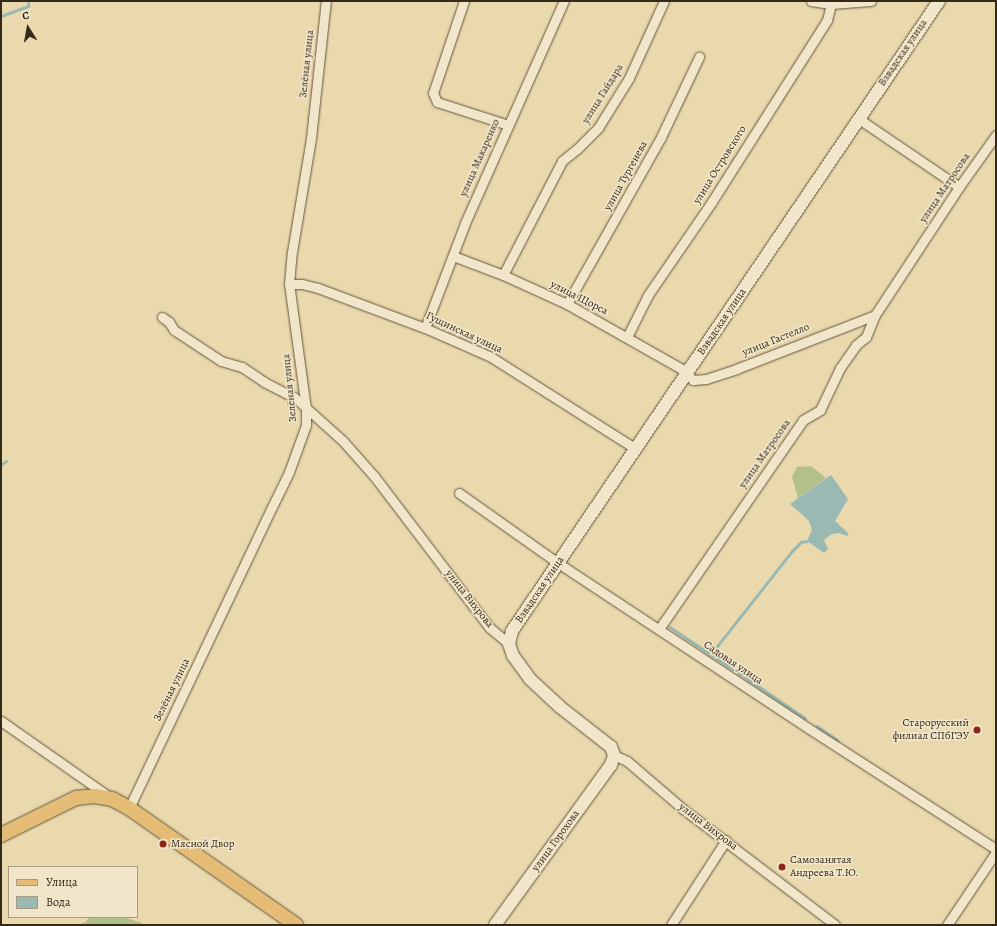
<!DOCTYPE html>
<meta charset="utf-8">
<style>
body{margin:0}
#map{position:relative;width:997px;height:926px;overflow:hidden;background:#ead9ad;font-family:Alegreya,serif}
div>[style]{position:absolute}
.green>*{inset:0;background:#b4c08c}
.water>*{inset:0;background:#9ab9b3}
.stream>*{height:2.5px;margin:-1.25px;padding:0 1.25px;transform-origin:1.25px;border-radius:1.25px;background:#9ab9b3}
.roads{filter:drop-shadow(0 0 1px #62553e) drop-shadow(0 0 1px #62553e)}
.street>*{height:9px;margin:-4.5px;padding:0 4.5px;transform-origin:4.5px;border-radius:4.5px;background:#f1e6ca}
.secondary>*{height:12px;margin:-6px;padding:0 6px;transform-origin:6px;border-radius:6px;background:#f1e6ca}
.primary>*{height:14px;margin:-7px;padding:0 7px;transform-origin:7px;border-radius:7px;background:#e5bc76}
.dots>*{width:11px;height:11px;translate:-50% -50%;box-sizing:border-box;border:2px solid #f1e6ca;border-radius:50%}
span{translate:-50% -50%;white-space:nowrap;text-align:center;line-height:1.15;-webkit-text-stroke:3px #f1e6ca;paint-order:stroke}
.street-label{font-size:11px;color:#352919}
.poi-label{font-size:11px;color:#352919}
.right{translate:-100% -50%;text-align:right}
.left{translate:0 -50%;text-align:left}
.frame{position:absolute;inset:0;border:2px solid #352919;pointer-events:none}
.legend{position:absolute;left:8px;top:866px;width:130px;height:52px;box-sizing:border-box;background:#f1e6ca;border:1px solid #a69a83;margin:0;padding:5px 7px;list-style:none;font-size:12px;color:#352919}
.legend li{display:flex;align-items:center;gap:8px;height:20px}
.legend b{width:20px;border:1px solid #a69a83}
.north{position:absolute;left:8px;top:8px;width:40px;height:40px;-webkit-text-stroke:3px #f1e6ca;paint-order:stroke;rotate:349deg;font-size:11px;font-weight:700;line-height:16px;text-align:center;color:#352919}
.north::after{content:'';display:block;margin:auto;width:14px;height:18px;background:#352919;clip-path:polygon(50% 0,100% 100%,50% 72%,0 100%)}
</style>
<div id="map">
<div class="green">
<div style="clip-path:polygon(811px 466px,826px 478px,798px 498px,792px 477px,797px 467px)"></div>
<div style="clip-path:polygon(90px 917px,124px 917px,142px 923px,142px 925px,79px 925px,85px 922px)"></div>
</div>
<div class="water">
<div style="clip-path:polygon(831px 475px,848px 499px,835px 521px,849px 534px,847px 536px,839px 533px,832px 534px,824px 540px,828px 549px,824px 553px,807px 541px,812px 530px,809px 521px,790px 504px)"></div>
</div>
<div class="stream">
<div style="left:1px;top:16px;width:29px;rotate:-20deg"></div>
<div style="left:28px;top:6px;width:5px;rotate:-90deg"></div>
<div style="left:1px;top:465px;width:6px;rotate:-39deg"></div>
<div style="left:670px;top:627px;width:76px;rotate:33.7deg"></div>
<div style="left:711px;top:654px;width:131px;rotate:-51.8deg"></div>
<div style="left:792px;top:551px;width:13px;rotate:-45deg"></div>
<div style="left:801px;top:542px;width:6px;rotate:-9deg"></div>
<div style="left:739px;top:673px;width:80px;rotate:34.3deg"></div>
<div style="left:817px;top:726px;width:25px;rotate:34deg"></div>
</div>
<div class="roads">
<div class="street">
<div style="left:464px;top:1px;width:97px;rotate:108.6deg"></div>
<div style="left:433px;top:93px;width:10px;rotate:66deg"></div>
<div style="left:437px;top:102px;width:75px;rotate:17.9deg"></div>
<div style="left:811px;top:1px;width:20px;rotate:9deg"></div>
<div style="left:831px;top:4px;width:40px;rotate:-4.3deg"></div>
<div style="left:859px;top:119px;width:121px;rotate:34.2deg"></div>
<div style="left:453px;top:256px;width:53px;rotate:20.8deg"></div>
<div style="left:503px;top:275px;width:70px;rotate:24.4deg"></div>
<div style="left:567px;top:304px;width:132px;rotate:29.5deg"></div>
<div style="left:682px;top:369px;width:16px;rotate:45deg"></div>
<div style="left:693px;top:380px;width:13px;rotate:-4deg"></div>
<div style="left:706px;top:379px;width:32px;rotate:-18deg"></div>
<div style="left:736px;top:369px;width:149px;rotate:-21.2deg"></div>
<div style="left:503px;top:275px;width:128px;rotate:-62.6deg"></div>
<div style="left:562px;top:161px;width:19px;rotate:-39deg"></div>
<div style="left:577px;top:149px;width:30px;rotate:-45deg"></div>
<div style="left:598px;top:128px;width:59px;rotate:-58.2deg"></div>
<div style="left:629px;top:78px;width:85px;rotate:-65.6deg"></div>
<div style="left:289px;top:284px;width:13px"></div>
<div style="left:302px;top:284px;width:16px;rotate:14deg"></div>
<div style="left:318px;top:288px;width:114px;rotate:20.5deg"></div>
<div style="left:425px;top:328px;width:72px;rotate:23.7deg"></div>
<div style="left:491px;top:357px;width:172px;rotate:32.4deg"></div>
<div style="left:567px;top:304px;width:192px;rotate:-60.6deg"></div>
<div style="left:661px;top:137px;width:89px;rotate:-64.6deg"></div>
<div style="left:162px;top:317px;width:9px;rotate:36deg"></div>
<div style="left:169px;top:322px;width:9px;rotate:58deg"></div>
<div style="left:174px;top:330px;width:56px;rotate:33.4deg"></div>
<div style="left:221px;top:361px;width:22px;rotate:16deg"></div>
<div style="left:242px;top:367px;width:27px;rotate:34deg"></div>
<div style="left:264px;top:382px;width:34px;rotate:27deg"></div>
<div style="left:294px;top:397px;width:66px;rotate:41.9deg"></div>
<div style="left:343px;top:441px;width:47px;rotate:48.5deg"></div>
<div style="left:374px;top:476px;width:191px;rotate:52.7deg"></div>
<div style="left:490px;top:628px;width:25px;rotate:40deg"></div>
<div style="left:425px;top:328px;width:112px;rotate:-69.1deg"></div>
<div style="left:465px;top:223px;width:243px;rotate:-66deg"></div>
<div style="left:627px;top:337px;width:47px;rotate:-63.4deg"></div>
<div style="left:648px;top:295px;width:112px;rotate:-55.6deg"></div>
<div style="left:711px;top:203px;width:217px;rotate:-57.6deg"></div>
<div style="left:827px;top:20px;width:16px;rotate:-76deg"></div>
<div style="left:459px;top:493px;width:121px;rotate:35.3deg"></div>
<div style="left:558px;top:563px;width:300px;rotate:33.4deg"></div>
<div style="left:808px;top:728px;width:224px;rotate:32.8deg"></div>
<div style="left:659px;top:629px;width:254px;rotate:-55.4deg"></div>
<div style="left:803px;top:420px;width:20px;rotate:-30deg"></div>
<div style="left:820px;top:410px;width:47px;rotate:-64.5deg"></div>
<div style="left:840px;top:368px;width:28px;rotate:-55deg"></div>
<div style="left:856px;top:345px;width:13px;rotate:-39deg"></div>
<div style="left:866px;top:337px;width:24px;rotate:-68deg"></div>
<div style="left:875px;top:315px;width:153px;rotate:-56.7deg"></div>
<div style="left:959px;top:187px;width:64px;rotate:-54.6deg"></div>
<div style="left:1px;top:721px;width:131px;rotate:35deg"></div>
<div style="left:614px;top:755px;width:14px;rotate:25deg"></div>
<div style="left:627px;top:761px;width:74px;rotate:40.6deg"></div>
<div style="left:683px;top:809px;width:191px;rotate:37.3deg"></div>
<div style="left:129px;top:808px;width:333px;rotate:-64.6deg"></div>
<div style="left:272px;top:507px;width:39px;rotate:-64deg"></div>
<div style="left:289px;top:472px;width:50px;rotate:-70.1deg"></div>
<div style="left:306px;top:425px;width:16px;rotate:-90deg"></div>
<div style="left:306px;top:409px;width:126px;rotate:-97.7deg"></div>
<div style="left:289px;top:284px;width:32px;rotate:-85deg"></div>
<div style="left:292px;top:252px;width:116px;rotate:-80.5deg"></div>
<div style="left:311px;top:138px;width:138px;rotate:-83.8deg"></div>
<div style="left:671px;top:925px;width:101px;rotate:-57.1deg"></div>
<div style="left:947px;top:925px;width:88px;rotate:-56.1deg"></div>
</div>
<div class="secondary">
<div style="left:495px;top:925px;width:198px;rotate:-54.1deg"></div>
<div style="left:611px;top:765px;width:10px;rotate:-73deg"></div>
<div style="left:614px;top:755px;width:9px;rotate:-111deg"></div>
<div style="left:611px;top:747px;width:65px;rotate:-141.9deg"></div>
<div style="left:560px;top:707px;width:41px;rotate:-137deg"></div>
<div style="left:530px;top:679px;width:29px;rotate:-126deg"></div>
<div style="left:513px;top:656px;width:13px;rotate:-108deg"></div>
<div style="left:509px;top:644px;width:13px;rotate:-77deg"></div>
<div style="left:512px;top:631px;width:761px;rotate:-55.87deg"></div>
</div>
<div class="primary">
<div style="left:1px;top:835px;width:84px;rotate:-26.3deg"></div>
<div style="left:76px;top:798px;width:18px;rotate:-6deg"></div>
<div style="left:94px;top:796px;width:18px;rotate:9deg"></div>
<div style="left:112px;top:799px;width:19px;rotate:28deg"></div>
<div style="left:129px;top:808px;width:204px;rotate:35deg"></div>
</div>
</div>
<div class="dots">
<div style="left:977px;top:730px;background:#8f2418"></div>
<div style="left:163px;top:844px;background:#8f2418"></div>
<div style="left:782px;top:867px;background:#8f2418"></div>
</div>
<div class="street-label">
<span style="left:903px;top:53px;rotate:-56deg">Взвадская улица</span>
<span style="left:307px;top:64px;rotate:-84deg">Зелёная улица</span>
<span style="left:603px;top:94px;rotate:-58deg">улица Гайдара</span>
<span style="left:480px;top:158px;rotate:-66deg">улица Макаренко</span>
<span style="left:720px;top:165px;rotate:-58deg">улица Островского</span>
<span style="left:626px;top:176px;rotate:-61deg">улица Тургенева</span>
<span style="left:945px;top:188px;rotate:-56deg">улица Матросова</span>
<span style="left:579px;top:298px;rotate:27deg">улица Щорса</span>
<span style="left:722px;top:322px;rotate:-56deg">Взвадская улица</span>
<span style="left:464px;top:333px;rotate:25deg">Гущинская улица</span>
<span style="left:776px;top:340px;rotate:-22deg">улица Гастелло</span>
<span style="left:290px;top:388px;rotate:-96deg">Зелёная улица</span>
<span style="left:765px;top:454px;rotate:-55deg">улица Матросова</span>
<span style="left:540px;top:590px;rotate:-56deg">Взвадская улица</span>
<span style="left:469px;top:599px;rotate:52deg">улица Вихрова</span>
<span style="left:733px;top:663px;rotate:34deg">Садовая улица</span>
<span style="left:172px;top:690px;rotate:-64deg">Зелёная улица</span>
<span style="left:708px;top:827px;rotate:37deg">улица Вихрова</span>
<span style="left:556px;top:841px;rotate:-54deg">улица Горохова</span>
</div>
<div class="poi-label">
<span class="right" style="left:969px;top:730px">Старорусский<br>филиал СПбГЭУ</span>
<span class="left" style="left:171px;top:844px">Мясной Двор</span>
<span class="left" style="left:790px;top:867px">Самозанятая<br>Андреева Т.Ю.</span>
</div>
<div class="frame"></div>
<ul class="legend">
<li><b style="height:5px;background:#e5bc76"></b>Улица</li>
<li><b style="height:11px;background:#9ab9b3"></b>Вода</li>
</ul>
<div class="north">С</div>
</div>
